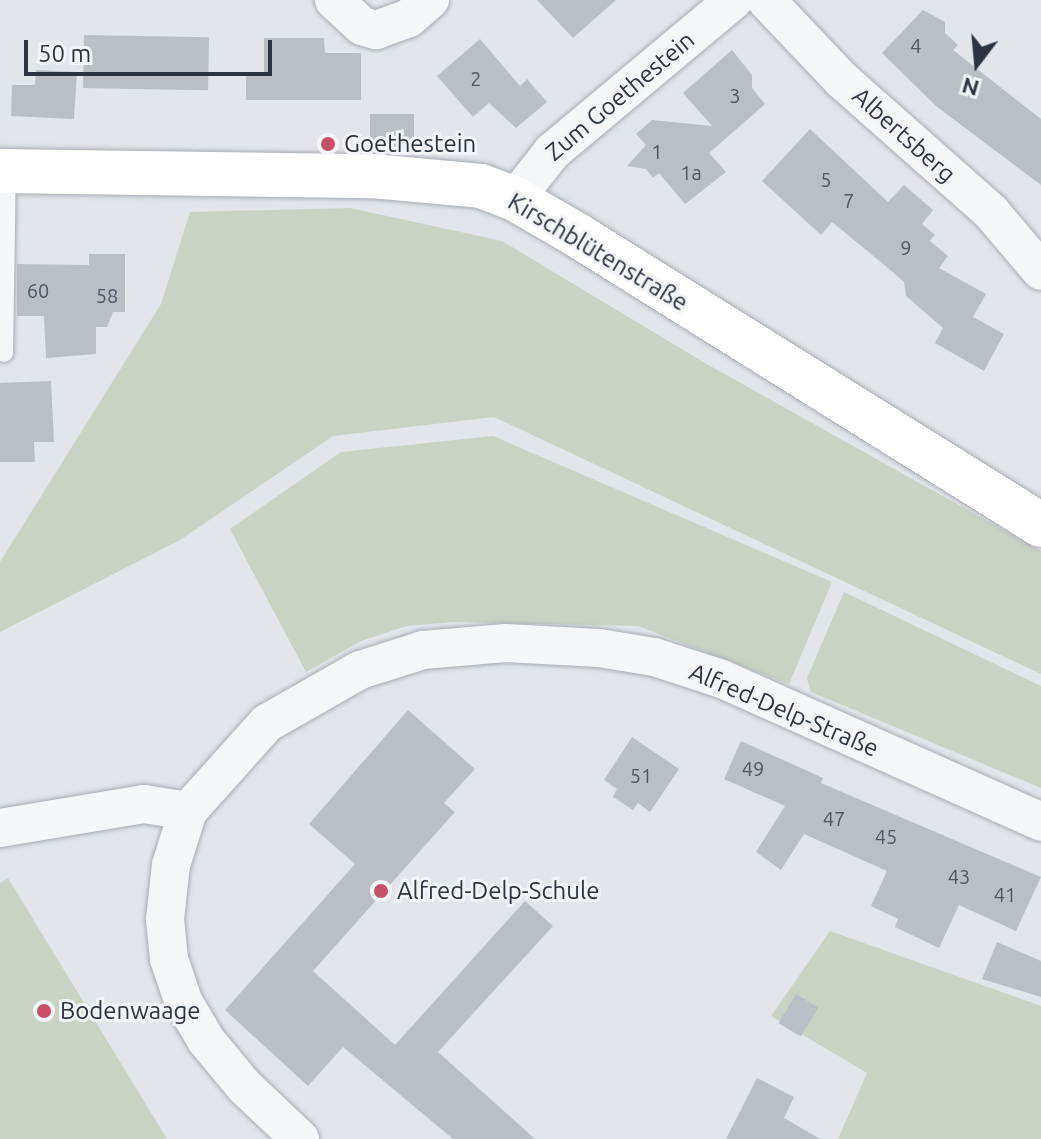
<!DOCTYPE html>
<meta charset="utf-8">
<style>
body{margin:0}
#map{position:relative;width:1041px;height:1139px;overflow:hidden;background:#e2e5ea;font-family:Ubuntu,sans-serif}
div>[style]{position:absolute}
.green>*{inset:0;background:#c8d3c4}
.building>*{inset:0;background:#babfc6;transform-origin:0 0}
.roads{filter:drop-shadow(0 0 2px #a7acb4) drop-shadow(0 0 2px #a7acb4)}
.service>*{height:18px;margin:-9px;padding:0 9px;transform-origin:9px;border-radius:9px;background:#f5f6f8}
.minor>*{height:38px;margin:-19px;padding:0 19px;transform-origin:19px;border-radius:19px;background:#f5f6f8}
.secondary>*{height:44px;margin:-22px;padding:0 22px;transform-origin:22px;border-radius:22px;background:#fff}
.dots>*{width:22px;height:22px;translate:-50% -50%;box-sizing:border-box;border:4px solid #f2f4f7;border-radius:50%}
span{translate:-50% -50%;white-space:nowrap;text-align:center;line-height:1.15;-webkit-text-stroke:6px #f2f4f7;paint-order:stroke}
.number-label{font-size:20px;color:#4f5762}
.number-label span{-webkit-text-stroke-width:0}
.street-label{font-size:24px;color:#2b3440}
.poi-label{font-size:24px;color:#2b3440}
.left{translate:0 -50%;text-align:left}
.north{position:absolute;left:937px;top:24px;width:80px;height:80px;-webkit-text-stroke:6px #f2f4f7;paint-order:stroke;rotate:196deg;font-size:22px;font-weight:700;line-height:32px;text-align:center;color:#2b3440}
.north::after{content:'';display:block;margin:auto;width:28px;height:36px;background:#2b3440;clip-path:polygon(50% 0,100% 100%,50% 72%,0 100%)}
.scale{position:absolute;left:24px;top:40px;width:248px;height:36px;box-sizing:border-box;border:4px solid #2b3440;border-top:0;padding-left:10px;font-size:24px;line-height:28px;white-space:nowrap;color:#2b3440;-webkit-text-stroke:6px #f2f4f7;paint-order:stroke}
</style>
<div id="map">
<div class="green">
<div style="clip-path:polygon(350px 208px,502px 241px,705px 363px,1041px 551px,1041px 674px,494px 417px,333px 436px,180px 540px,0 632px,0 562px,161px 304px,190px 212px)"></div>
<div style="clip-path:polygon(493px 436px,832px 582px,789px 684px,638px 626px,454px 622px,407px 626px,361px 641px,306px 672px,230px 529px,341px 452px)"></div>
<div style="clip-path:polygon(844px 592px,1041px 686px,1041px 788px,811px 692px,807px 678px)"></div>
<div style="clip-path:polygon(8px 878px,167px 1139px,0 1139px,0 883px)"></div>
<div style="clip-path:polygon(830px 931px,1041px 1006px,1041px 1139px,838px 1139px,867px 1073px,771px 1016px)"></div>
</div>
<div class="building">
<div style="clip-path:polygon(537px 0,616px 0,573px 38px)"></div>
<div style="clip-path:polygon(923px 10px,945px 22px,945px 33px,958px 45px,953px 50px,1041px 119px,1041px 185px,936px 106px,882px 53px)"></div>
<div style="left:84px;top:35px;width:125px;height:53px;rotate:1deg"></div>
<div style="clip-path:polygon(264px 38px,324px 38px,325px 53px,361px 53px,361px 100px,246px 100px,246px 73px,264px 73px)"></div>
<div style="clip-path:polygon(480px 39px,520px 86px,527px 79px,547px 102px,516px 128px,489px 103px,473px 117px,437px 76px)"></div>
<div style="clip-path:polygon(732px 50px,752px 75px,752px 88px,765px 104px,709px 153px,726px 172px,685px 204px,659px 173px,653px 178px,646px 169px,627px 166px,646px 145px,636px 134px,652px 120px,712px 126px,683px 93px)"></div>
<div style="clip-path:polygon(36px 70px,77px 72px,74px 119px,11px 116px,12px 85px,35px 85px)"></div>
<div style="left:414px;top:114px;width:34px;height:44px;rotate:90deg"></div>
<div style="clip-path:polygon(810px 129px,888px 202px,904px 185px,933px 210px,922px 224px,935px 235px,930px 241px,948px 256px,939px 268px,986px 294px,973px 317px,1004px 334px,984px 371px,935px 343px,943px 328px,906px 296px,904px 282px,888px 268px,832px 222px,821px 235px,762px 181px)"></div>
<div style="clip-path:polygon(89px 254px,125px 254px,125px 312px,113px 312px,107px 327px,96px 327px,96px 354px,46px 358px,44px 316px,17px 316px,17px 264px,89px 265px)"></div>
<div style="clip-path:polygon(51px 381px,54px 442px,34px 442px,35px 462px,0 462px,0 383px)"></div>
<div style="clip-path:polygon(408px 710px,475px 769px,444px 803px,455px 812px,313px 971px,395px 1045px,525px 901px,553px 926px,438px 1052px,535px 1139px,453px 1139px,343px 1047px,308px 1086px,225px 1010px,355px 864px,309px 824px)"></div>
<div style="clip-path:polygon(632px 737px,679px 769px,650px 812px,638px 803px,633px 810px,613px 797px,617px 789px,604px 780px)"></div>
<div style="clip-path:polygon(741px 741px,823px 778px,821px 783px,1041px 877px,1016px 931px,959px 905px,939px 948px,895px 927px,898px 919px,871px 906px,887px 871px,804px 834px,781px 870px,756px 852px,785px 806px,724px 779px)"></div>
<div style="clip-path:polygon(997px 942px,1041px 961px,1041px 997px,982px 979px)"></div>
<div style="left:796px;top:994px;width:26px;height:34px;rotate:31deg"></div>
<div style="clip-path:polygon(757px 1078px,794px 1097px,784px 1118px,820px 1139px,726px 1139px)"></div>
</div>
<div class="roads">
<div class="service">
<div style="left:4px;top:353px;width:182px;rotate:-89.1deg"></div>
</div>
<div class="minor">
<div style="left:334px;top:0;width:38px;rotate:43deg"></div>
<div style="left:362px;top:26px;width:15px;rotate:16deg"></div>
<div style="left:376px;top:30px;width:35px;rotate:-20deg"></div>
<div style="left:409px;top:18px;width:28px;rotate:-41deg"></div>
<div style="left:766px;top:0;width:110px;rotate:46.5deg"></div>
<div style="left:842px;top:80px;width:199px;rotate:41.5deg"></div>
<div style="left:991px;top:212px;width:77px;rotate:49.7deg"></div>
<div style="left:515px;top:199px;width:60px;rotate:-51.8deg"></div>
<div style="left:552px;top:152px;width:237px;rotate:-39.9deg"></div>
<div style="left:0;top:828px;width:146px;rotate:-9.5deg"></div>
<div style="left:144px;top:804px;width:45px;rotate:9deg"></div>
<div style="left:300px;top:1139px;width:77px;rotate:-136.6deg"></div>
<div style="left:244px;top:1086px;width:60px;rotate:-129.6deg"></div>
<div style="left:206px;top:1040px;width:43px;rotate:-120.7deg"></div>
<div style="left:184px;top:1003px;width:46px;rotate:-108.8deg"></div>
<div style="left:169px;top:959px;width:40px;rotate:-95.7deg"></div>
<div style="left:165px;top:919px;width:54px;rotate:-83.7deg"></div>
<div style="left:171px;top:865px;width:57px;rotate:-72.5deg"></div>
<div style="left:188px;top:811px;width:118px;rotate:-48.1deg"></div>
<div style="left:267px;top:723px;width:107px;rotate:-29.7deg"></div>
<div style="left:360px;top:670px;width:66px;rotate:-17.6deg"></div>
<div style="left:423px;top:650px;width:83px;rotate:-4.8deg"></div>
<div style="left:506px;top:643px;width:93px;rotate:3.1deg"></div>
<div style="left:599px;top:648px;width:56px;rotate:9.3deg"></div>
<div style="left:654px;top:657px;width:71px;rotate:17.9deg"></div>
<div style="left:722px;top:679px;width:350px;rotate:24.1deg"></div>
</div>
<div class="secondary">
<div style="left:0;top:171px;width:372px;rotate:0.8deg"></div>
<div style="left:372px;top:176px;width:109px;rotate:5.2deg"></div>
<div style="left:481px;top:186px;width:36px;rotate:21deg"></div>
<div style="left:515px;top:199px;width:72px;rotate:30.1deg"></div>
<div style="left:577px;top:235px;width:547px;rotate:32.01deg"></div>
</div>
</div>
<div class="dots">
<div style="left:328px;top:144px;background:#c55067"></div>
<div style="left:381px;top:891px;background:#c55067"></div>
<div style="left:44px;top:1011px;background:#c55067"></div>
</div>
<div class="number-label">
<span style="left:916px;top:45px">4</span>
<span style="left:476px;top:78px">2</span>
<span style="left:735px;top:95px">3</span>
<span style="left:657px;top:151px">1</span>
<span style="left:691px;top:172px">1a</span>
<span style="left:826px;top:179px">5</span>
<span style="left:849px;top:200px">7</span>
<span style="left:906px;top:247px">9</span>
<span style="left:38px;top:290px">60</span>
<span style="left:107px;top:295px">58</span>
<span style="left:753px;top:768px">49</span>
<span style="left:641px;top:775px">51</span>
<span style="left:834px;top:818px">47</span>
<span style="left:886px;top:836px">45</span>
<span style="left:959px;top:876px">43</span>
<span style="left:1005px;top:894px">41</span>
</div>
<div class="street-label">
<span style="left:620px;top:96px;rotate:-40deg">Zum Goethestein</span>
<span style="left:904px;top:135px;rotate:42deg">Albertsberg</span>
<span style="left:598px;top:252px;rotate:31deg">Kirschblütenstraße</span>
<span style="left:784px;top:710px;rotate:23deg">Alfred-Delp-Straße</span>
</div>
<div class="poi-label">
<span class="left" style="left:344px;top:144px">Goethestein</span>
<span class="left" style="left:397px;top:891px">Alfred-Delp-Schule</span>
<span class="left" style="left:60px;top:1011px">Bodenwaage</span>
</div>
<div class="north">N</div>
<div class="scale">50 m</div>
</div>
